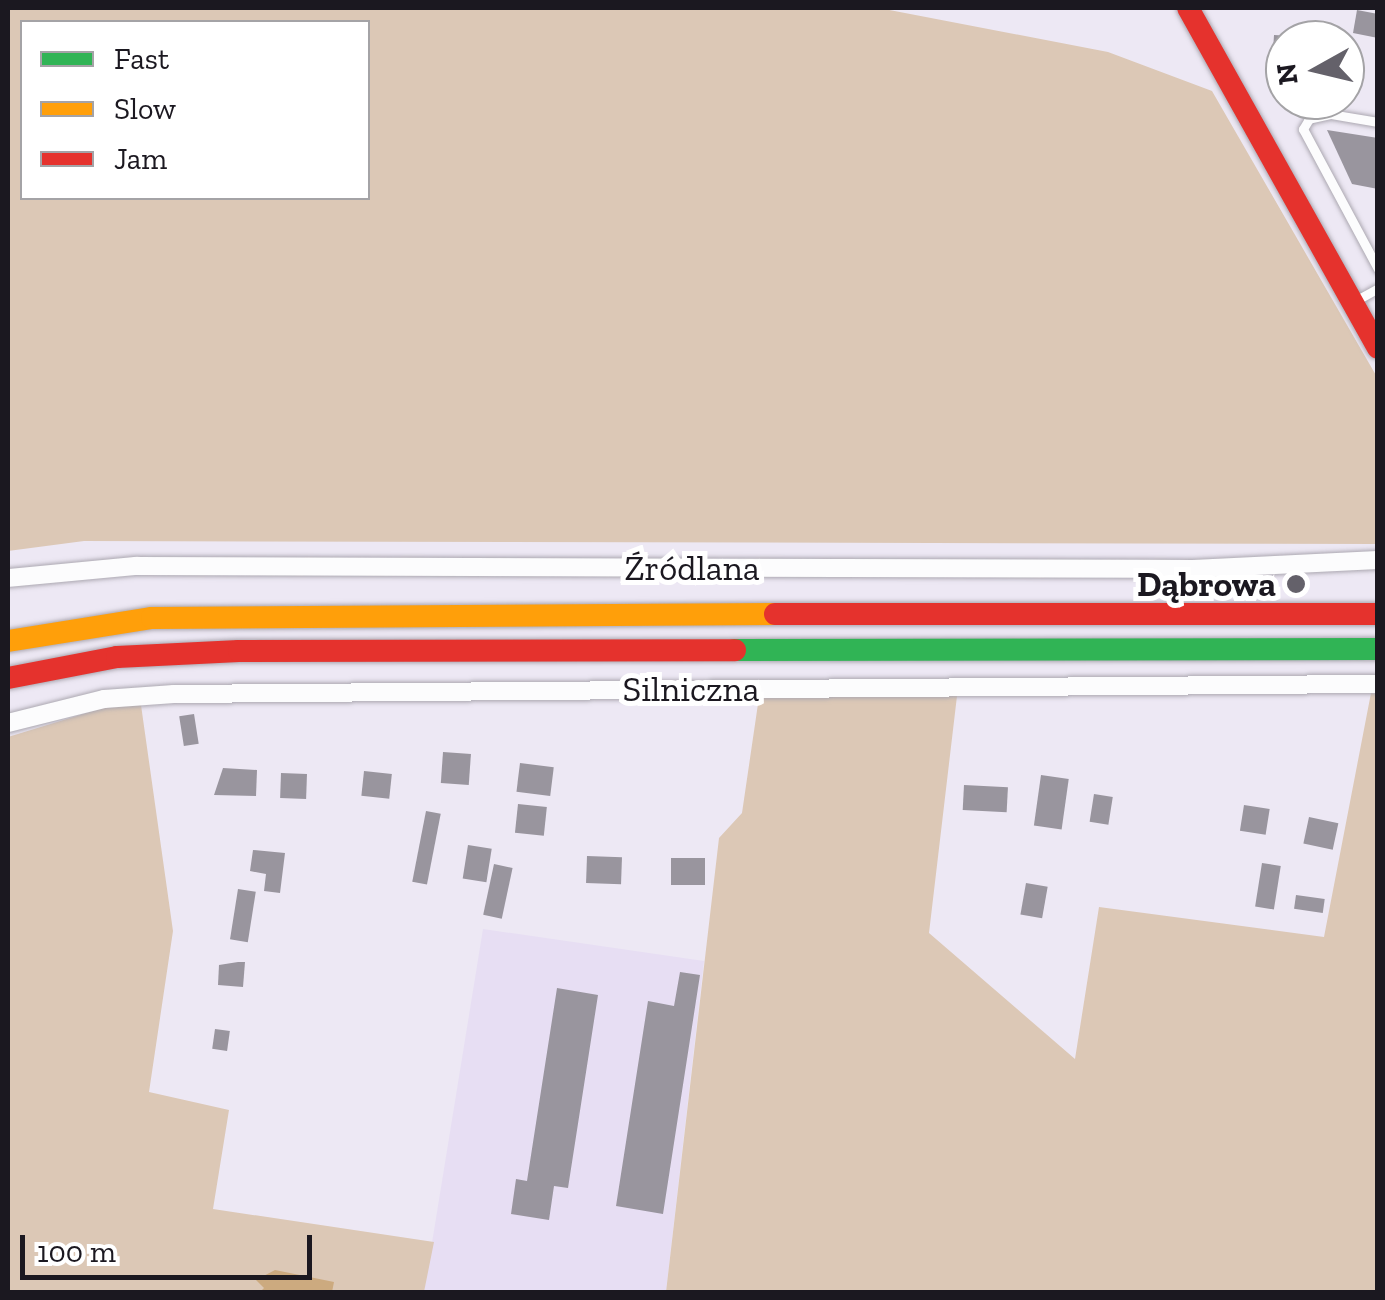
<!DOCTYPE html>
<meta charset="utf-8">
<style>
body{margin:0}
#map{position:relative;width:1385px;height:1300px;overflow:hidden;background:#ede8f4;font-family:"Zilla Slab",serif}
div>[style]{position:absolute}
.built>*{inset:0;background:#e7def3}
.green>*{inset:0;background:#dcc8b6}
.water>*{inset:0;background:#ccaa7f}
.building>*{inset:0;background:#99959e;transform-origin:0 0}
.roads{filter:drop-shadow(0 0 2px #aca8b1) drop-shadow(0 0 2px #aca8b1)}
.lane>*{height:9px;margin:-4.5px;padding:0 4.5px;transform-origin:4.5px;border-radius:4.5px;background:#fcfcfd}
.street>*{height:18px;margin:-9px;padding:0 9px;transform-origin:9px;border-radius:9px;background:#fcfcfd}
.fast>*{height:22px;margin:-11px;padding:0 11px;transform-origin:11px;border-radius:11px;background:#30b455}
.slow>*{height:22px;margin:-11px;padding:0 11px;transform-origin:11px;border-radius:11px;background:#ff9f0a}
.jam>*{height:22px;margin:-11px;padding:0 11px;transform-origin:11px;border-radius:11px;background:#e5322d}
.dots>*{width:28px;height:28px;translate:-50% -50%;box-sizing:border-box;border:5px solid #fff;border-radius:50%}
span{translate:-50% -50%;white-space:nowrap;text-align:center;line-height:1.15;-webkit-text-stroke:10px #fff;paint-order:stroke}
.street-label{font-size:35px;color:#1b1820}
.poi-label{font-size:35px;color:#1b1820;font-weight:700}
.right{translate:-100% -50%;text-align:right}
.frame{position:absolute;inset:0;border:10px solid #1b1820;pointer-events:none}
.legend{position:absolute;left:20px;top:20px;width:350px;height:180px;box-sizing:border-box;background:#fff;border:2px solid #a4a3a6;margin:0;padding:12px 18px;list-style:none;font-size:30px;color:#1b1820}
.legend li{display:flex;align-items:center;gap:20px;height:50px}
.legend b{width:50px;border:2px solid #a4a3a6}
.north{position:absolute;left:1265px;top:20px;width:100px;height:100px;box-sizing:border-box;background:#fff;border:2px solid #a4a3a6;border-radius:50%;rotate:262deg;font-size:28px;font-weight:700;line-height:40px;text-align:center;color:#1b1820}
.north::after{content:'';display:block;margin:auto;width:35px;height:45px;background:#64616a;clip-path:polygon(50% 0,100% 100%,50% 72%,0 100%)}
.scale{position:absolute;left:20px;top:1235px;width:292px;height:45px;box-sizing:border-box;border:5px solid #1b1820;border-top:0;padding-left:12px;font-size:30px;line-height:35px;white-space:nowrap;color:#1b1820;-webkit-text-stroke:8px #fff;paint-order:stroke}
</style>
<div id="map">
<div class="built">
<div style="clip-path:polygon(483px 929px,704px 961px,666px 1292px,424px 1292px)"></div>
</div>
<div class="green">
<div style="clip-path:polygon(evenodd,8px 8px,879px 8px,1108px 52px,1212px 91px,1377px 377px,1377px 544px,84px 541px,8px 551px,8px 8px,368px 22px,368px 198px,22px 198px,22px 22px,368px 22px)"></div>
<div style="clip-path:polygon(1371px 693px,1377px 694px,1377px 1292px,666px 1292px,719px 838px,742px 813px,759px 697px,957px 696px,929px 933px,1075px 1059px,1099px 907px,1324px 937px)"></div>
<div style="clip-path:polygon(141px 705px,173px 931px,149px 1092px,229px 1110px,213px 1209px,434px 1242px,424px 1292px,8px 1292px,8px 737px,106px 707px)"></div>
</div>
<div class="water">
<div style="clip-path:polygon(275px 1270px,334px 1282px,332px 1292px,260px 1292px,264px 1288px,256px 1280px)"></div>
</div>
<div class="building">
<div style="clip-path:polygon(1357px 10px,1378px 14px,1378px 38px,1353px 33px)"></div>
<div style="clip-path:polygon(1274px 35px,1308px 37px,1285px 40px,1285px 67px,1272px 67px)"></div>
<div style="clip-path:polygon(1327px 130px,1378px 138px,1378px 189px,1352px 184px)"></div>
<div style="left:194px;top:714px;width:30px;height:15px;rotate:81deg"></div>
<div style="left:443px;top:752px;width:28px;height:31px;rotate:4deg"></div>
<div style="left:520px;top:763px;width:34px;height:29px;rotate:7deg"></div>
<div style="clip-path:polygon(223px 768px,257px 770px,256px 796px,214px 795px)"></div>
<div style="left:364px;top:771px;width:28px;height:25px;rotate:6deg"></div>
<div style="left:281px;top:773px;width:26px;height:25px;rotate:2deg"></div>
<div style="left:1041px;top:775px;width:28px;height:51px;rotate:8deg"></div>
<div style="left:964px;top:785px;width:44px;height:25px;rotate:3deg"></div>
<div style="left:1094px;top:794px;width:19px;height:28px;rotate:9deg"></div>
<div style="left:518px;top:804px;width:29px;height:29px;rotate:6deg"></div>
<div style="left:1244px;top:805px;width:26px;height:26px;rotate:9deg"></div>
<div style="left:426px;top:811px;width:15px;height:72px;rotate:11deg"></div>
<div style="left:1309px;top:817px;width:30px;height:27px;rotate:12deg"></div>
<div style="left:468px;top:845px;width:24px;height:34px;rotate:9deg"></div>
<div style="clip-path:polygon(253px 850px,285px 853px,280px 893px,264px 891px,266px 874px,250px 871px)"></div>
<div style="left:587px;top:856px;width:35px;height:27px;rotate:2deg"></div>
<div style="left:671px;top:858px;width:34px;height:27px"></div>
<div style="left:1262px;top:863px;width:19px;height:44px;rotate:9deg"></div>
<div style="left:494px;top:864px;width:19px;height:52px;rotate:12deg"></div>
<div style="left:1026px;top:883px;width:22px;height:32px;rotate:10deg"></div>
<div style="left:238px;top:889px;width:18px;height:51px;rotate:9deg"></div>
<div style="left:1296px;top:895px;width:29px;height:14px;rotate:8deg"></div>
<div style="clip-path:polygon(238px 962px,245px 962px,243px 987px,218px 985px,219px 965px)"></div>
<div style="clip-path:polygon(680px 972px,700px 975px,663px 1214px,616px 1206px,648px 1001px,674px 1006px)"></div>
<div style="clip-path:polygon(557px 988px,598px 995px,568px 1188px,554px 1186px,549px 1220px,511px 1214px,516px 1179px,527px 1181px)"></div>
<div style="left:215px;top:1029px;width:15px;height:20px;rotate:8deg"></div>
</div>
<div class="roads">
<div class="lane">
<div style="left:1378px;top:122px;width:49px;rotate:-170.5deg"></div>
<div style="left:1330px;top:114px;width:22px;rotate:167deg"></div>
<div style="left:1309px;top:119px;width:12px;rotate:121deg"></div>
<div style="left:1303px;top:129px;width:159px;rotate:61.8deg"></div>
<div style="left:1355px;top:301px;width:26px;rotate:-29deg"></div>
</div>
<div class="street">
<div style="left:8px;top:578px;width:129px;rotate:-5.4deg"></div>
<div style="left:136px;top:566px;width:1057px;rotate:0.16deg"></div>
<div style="left:1193px;top:569px;width:185px;rotate:-2.8deg"></div>
<div style="left:8px;top:723px;width:99px;rotate:-14deg"></div>
<div style="left:104px;top:699px;width:70px;rotate:-4.1deg"></div>
<div style="left:174px;top:694px;width:1204px;rotate:-0.48deg"></div>
</div>
<div class="fast">
<div style="left:735px;top:650px;width:643px;rotate:-0.09deg"></div>
</div>
<div class="slow">
<div style="left:8px;top:641px;width:146px;rotate:-9.1deg"></div>
<div style="left:152px;top:618px;width:623px;rotate:-0.37deg"></div>
</div>
<div class="jam">
<div style="left:1188px;top:8px;width:389px;rotate:60.8deg"></div>
<div style="left:775px;top:614px;width:603px"></div>
<div style="left:8px;top:678px;width:111px;rotate:-10.9deg"></div>
<div style="left:117px;top:657px;width:122px;rotate:-2.8deg"></div>
<div style="left:239px;top:651px;width:496px;rotate:-0.1deg"></div>
</div>
</div>
<div class="dots">
<div style="left:1296px;top:584px;background:#64616a"></div>
</div>
<div class="street-label">
<span style="left:692px;top:568px">Źródlana</span>
<span style="left:691px;top:689px">Silniczna</span>
</div>
<div class="poi-label">
<span class="right" style="left:1276px;top:584px">Dąbrowa</span>
</div>
<div class="frame"></div>
<ul class="legend">
<li><b style="height:12px;background:#30b455"></b>Fast</li>
<li><b style="height:12px;background:#ff9f0a"></b>Slow</li>
<li><b style="height:12px;background:#e5322d"></b>Jam</li>
</ul>
<div class="north">N</div>
<div class="scale">100 m</div>
</div>
